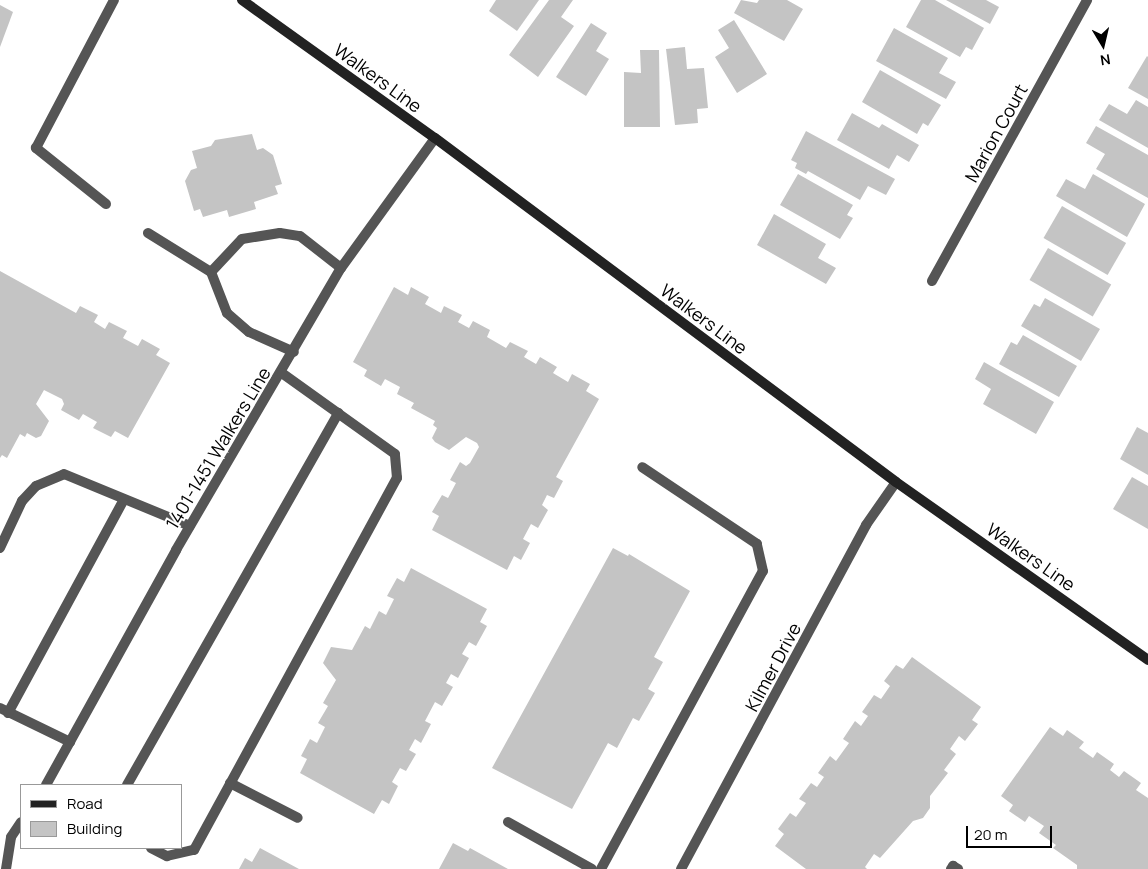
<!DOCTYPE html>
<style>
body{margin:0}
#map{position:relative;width:1148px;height:869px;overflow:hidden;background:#fff;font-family:Manrope,sans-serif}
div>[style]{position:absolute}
.building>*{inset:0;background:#c4c4c4;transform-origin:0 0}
.lane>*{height:10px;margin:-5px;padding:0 5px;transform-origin:5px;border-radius:5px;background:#555}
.street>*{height:10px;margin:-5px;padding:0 5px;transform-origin:5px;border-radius:5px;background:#555}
.secondary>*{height:10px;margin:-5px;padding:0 5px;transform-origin:5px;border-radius:5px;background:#222}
span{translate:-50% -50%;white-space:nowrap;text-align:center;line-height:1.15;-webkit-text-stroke:4px #fff;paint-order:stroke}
.street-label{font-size:18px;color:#000}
.legend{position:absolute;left:20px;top:784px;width:162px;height:65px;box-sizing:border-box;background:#fff;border:1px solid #999;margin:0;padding:6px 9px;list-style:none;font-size:15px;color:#000}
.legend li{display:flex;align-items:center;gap:10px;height:25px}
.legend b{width:25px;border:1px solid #999}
.north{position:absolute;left:1078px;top:20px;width:50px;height:50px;-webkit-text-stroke:4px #fff;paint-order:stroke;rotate:171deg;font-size:14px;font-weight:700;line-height:20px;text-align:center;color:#000}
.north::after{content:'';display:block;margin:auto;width:18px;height:22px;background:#000;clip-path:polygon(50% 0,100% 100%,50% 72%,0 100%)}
.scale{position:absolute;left:966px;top:826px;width:86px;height:22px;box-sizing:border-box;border:2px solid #000;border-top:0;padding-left:6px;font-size:15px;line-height:18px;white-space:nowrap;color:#000;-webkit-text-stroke:4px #fff;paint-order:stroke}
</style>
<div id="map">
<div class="building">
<div style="clip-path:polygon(496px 0,539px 0,517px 31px,489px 11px)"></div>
<div style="clip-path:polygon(549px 0,573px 0,561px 17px,574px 26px,538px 77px,509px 55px)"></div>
<div style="clip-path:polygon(741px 0,757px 3px,759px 0,787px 0,803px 9px,784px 41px,734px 13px)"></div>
<div style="clip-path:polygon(921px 0,935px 0,984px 28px,972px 50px,966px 47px,960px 57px,906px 27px)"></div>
<div style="clip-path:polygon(946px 0,986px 0,999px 7px,990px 24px)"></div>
<div style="clip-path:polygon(0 5px,13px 12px,0 47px)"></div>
<div style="clip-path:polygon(734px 20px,767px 74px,737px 93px,715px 57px,729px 48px,718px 30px)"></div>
<div style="clip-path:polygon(591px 23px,607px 33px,596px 51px,609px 59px,586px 96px,556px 77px)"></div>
<div style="clip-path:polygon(894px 28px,948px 58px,939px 73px,956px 82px,946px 99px,876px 61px)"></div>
<div style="clip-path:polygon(685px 47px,687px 69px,704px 68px,708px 108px,697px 109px,698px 123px,675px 125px,666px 49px)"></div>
<div style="clip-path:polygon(640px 50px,659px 50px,660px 127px,624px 127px,624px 72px,641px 73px)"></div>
<div style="clip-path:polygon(1147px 56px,1148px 57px,1148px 99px,1128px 88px)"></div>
<div style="clip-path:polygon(880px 70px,941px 105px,928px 126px,923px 123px,917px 134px,862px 102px)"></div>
<div style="clip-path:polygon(1136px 100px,1148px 107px,1148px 148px,1099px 120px,1109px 104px,1127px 114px)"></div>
<div style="clip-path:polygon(852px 113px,879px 128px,882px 124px,919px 145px,909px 162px,897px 155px,889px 169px,837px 140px)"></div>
<div style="clip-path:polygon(1096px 126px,1148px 155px,1148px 198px,1096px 169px,1105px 154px,1086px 143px)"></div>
<div style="clip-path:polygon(806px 131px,895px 179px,886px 195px,868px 186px,860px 200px,808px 171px,806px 174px,795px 168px,797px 163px,791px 160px)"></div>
<div style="clip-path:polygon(252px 134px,257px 150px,263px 148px,273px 155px,282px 184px,275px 186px,278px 194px,254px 202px,256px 209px,229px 217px,227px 210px,203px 217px,200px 209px,194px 211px,185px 181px,191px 170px,197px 168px,192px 151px,211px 146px,215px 140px)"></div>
<div style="clip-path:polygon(798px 174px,853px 205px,847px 215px,853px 218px,840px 239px,780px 205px)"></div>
<div style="clip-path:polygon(1093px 174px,1145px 204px,1127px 237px,1056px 196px,1066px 179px,1085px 189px)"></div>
<div style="left:1062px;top:206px;width:74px;height:37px;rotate:30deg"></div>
<div style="clip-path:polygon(774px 214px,826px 244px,818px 258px,836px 268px,826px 284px,757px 245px)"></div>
<div style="left:1048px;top:248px;width:73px;height:37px;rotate:30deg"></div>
<div style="clip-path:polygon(0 271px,76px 313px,80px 306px,98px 315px,94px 322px,105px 329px,109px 322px,127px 331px,123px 338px,138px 346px,142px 339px,160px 349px,156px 355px,170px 363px,128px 438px,115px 431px,111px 437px,93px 428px,97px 422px,83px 414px,79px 420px,61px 410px,64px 404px,62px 399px,44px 390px,36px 404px,49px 421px,41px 436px,36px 438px,27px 433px,25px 437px,20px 434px,7px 458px,2px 455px,0 458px)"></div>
<div style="clip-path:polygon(394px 287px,408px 295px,411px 287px,429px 297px,425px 304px,441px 313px,444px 306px,462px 315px,458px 322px,469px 328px,473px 321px,490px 330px,487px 337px,506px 348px,510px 342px,528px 351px,524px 357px,536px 364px,540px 357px,557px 367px,553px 373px,568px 382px,572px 374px,590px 384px,586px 391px,599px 399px,556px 477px,563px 481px,554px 498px,547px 495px,542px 505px,548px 510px,538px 528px,531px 524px,523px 539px,530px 543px,521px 560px,514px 556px,507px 570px,432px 530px,439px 516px,432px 512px,442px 495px,448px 498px,456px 483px,450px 480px,460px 462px,466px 466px,470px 463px,479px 447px,477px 443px,466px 437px,449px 450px,435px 442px,432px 438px,437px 428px,433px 425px,435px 421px,411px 408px,414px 403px,397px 394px,400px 387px,385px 379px,381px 386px,364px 376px,367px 370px,353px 362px)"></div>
<div style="clip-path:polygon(1045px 298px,1100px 329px,1081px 361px,1021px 326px,1034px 304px,1040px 307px)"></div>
<div style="clip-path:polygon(1023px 335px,1077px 366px,1059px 397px,999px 364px,1011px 342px,1017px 345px)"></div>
<div style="clip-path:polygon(984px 362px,1054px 402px,1036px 434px,983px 404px,991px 389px,975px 379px)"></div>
<div style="clip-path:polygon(1137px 427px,1148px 433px,1148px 475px,1120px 459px)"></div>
<div style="clip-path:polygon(1132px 477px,1148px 486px,1148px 529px,1113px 509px)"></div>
<div style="clip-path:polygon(613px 548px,628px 556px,629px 554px,690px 591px,654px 657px,663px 662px,648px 689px,655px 693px,639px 721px,633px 718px,617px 748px,608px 743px,572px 809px,492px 768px)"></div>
<div style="clip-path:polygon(411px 568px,487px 609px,480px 622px,487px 626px,476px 646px,469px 642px,462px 654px,469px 658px,458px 678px,451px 674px,446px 683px,453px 687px,442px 706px,435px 702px,425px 721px,431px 724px,421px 743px,415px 739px,409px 750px,416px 754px,406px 771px,400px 768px,392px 782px,398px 786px,389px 804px,382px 800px,374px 814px,300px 773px,307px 759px,301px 756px,310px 739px,317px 743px,325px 727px,318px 723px,328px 706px,323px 703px,336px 680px,323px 663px,331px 647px,352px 650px,365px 626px,370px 629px,379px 611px,386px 615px,394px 599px,387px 596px,397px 578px,404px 582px)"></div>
<div style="clip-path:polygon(912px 657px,981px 707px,972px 720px,978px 724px,965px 741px,959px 736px,950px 749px,956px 754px,944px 770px,948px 773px,930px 796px,930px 808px,923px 818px,913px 821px,880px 858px,874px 854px,865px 867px,867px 869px,806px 869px,775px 846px,784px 834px,778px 829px,790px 813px,796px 817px,806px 803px,799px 799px,811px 783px,817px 787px,824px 777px,818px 773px,830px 756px,836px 761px,849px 743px,843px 739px,855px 721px,861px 726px,868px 716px,862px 712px,874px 695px,881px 699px,890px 686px,884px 681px,896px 665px,903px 669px)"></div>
<div style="clip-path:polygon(1050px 727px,1063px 736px,1067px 730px,1084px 742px,1079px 748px,1093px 758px,1097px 752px,1114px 764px,1110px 770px,1119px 777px,1124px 771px,1141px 783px,1136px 790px,1148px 798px,1148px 869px,1077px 869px,1077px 865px,1053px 848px,1056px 845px,1039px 833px,1044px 826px,1029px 816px,1025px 822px,1009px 811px,1013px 805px,1001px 796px)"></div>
<div style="clip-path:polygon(453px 843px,468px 851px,470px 848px,508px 869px,439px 869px)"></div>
<div style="clip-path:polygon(260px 848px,299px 869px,239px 869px,245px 858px,252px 862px)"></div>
</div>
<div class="lane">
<div style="left:106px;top:204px;width:90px;rotate:-141.3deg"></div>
<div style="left:36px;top:148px;width:167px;rotate:-62.2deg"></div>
<div style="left:148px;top:233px;width:74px;rotate:31.8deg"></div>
<div style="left:211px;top:272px;width:44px;rotate:68.7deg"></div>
<div style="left:227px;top:313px;width:29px;rotate:41deg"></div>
<div style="left:249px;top:332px;width:49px;rotate:24deg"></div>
<div style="left:211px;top:272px;width:45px;rotate:-46.8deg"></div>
<div style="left:242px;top:239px;width:38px;rotate:-9deg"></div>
<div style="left:280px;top:233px;width:20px;rotate:9deg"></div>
<div style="left:300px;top:236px;width:52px;rotate:38deg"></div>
<div style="left:0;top:548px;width:52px;rotate:-64.9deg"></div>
<div style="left:22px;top:501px;width:21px;rotate:-47deg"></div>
<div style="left:36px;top:486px;width:30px;rotate:-23deg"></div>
<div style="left:64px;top:474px;width:136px;rotate:22.4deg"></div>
<div style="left:0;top:708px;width:78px;rotate:25.9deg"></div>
<div style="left:8px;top:713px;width:243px;rotate:-61.5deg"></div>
<div style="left:230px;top:783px;width:76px;rotate:27.2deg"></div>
<div style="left:46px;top:785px;width:269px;rotate:-61deg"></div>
<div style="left:176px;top:550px;width:327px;rotate:-59.7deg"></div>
<div style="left:341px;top:268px;width:160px;rotate:-54.1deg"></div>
<div style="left:127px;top:785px;width:428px;rotate:-60.4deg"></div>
<div style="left:508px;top:822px;width:96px;rotate:29.2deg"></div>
<div style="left:151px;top:848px;width:18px;rotate:27deg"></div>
<div style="left:167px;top:856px;width:28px;rotate:-13deg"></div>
<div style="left:194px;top:850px;width:424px;rotate:-61.4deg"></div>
<div style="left:397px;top:478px;width:24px;rotate:-95deg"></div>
<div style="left:395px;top:454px;width:139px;rotate:-144.4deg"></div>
<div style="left:6px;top:869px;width:32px;rotate:-81deg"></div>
<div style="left:11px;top:837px;width:18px;rotate:-56deg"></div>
<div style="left:601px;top:869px;width:339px;rotate:-61.5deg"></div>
<div style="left:763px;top:571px;width:28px;rotate:-103deg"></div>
<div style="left:757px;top:544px;width:138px;rotate:-146.2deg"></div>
<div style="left:951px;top:869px;width:4px;rotate:-56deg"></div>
<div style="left:953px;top:866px;width:6px;rotate:31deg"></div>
</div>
<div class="street">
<div style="left:932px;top:281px;width:321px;rotate:-61.1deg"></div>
<div style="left:681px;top:869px;width:391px;rotate:-61.7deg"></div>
<div style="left:866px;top:525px;width:52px;rotate:-55.1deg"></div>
</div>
<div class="secondary">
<div style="left:242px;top:0;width:237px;rotate:35.6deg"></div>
<div style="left:435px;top:138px;width:575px;rotate:36.73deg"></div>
<div style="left:896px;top:482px;width:309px;rotate:35.2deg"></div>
</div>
<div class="street-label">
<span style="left:378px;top:78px;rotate:36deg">Walkers Line</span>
<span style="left:996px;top:133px;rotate:-61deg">Marion Court</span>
<span style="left:704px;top:319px;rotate:37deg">Walkers Line</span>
<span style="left:218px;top:448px;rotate:-59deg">1401-1451 Walkers Line</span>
<span style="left:1031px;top:557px;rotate:35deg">Walkers Line</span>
<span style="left:773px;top:667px;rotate:-62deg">Kilmer Drive</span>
</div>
<ul class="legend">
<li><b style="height:6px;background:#222"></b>Road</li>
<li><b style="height:14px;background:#c4c4c4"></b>Building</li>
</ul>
<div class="north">N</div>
<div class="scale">20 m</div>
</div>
